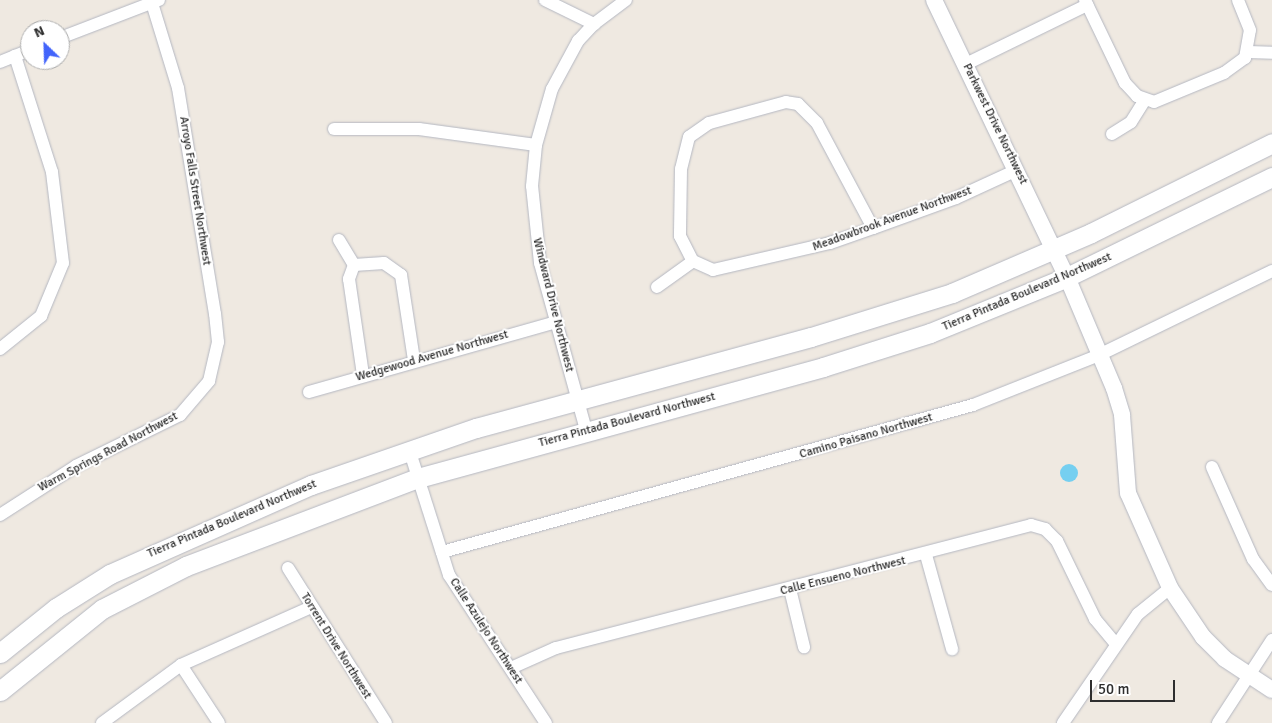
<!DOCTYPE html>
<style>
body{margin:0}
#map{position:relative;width:1272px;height:723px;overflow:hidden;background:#efe9e1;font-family:Signika,sans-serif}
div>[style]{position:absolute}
.water>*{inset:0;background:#75cff0}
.round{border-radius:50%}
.roads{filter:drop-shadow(0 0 1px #b4b7c1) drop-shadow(0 0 1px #b4b7c1)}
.minor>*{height:12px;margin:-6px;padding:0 6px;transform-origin:6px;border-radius:6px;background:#fff}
.tertiary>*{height:16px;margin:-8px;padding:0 8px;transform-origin:8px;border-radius:8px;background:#fff}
.secondary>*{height:19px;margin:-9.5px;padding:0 9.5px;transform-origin:9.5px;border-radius:9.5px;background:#fff}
span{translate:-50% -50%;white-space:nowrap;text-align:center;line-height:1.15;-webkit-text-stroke:4px #fff;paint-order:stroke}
.street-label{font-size:12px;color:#2e2e2e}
.north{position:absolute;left:20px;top:20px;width:50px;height:50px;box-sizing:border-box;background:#fff;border:1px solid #ababab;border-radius:50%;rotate:336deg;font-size:14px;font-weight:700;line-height:20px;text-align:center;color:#2e2e2e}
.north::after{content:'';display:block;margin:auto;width:18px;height:22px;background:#4264fb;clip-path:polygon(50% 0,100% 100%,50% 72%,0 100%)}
.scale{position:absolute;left:1090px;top:680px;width:85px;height:22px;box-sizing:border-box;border:2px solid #2e2e2e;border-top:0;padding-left:6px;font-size:15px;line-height:18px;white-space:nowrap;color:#2e2e2e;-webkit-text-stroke:4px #fff;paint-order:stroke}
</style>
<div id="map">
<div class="water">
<div class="round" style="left:1060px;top:464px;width:18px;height:18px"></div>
</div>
<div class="roads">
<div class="minor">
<div style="left:545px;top:0;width:55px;rotate:26.1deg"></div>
<div style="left:1085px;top:0;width:92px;rotate:64.3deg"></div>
<div style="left:1125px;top:83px;width:18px;rotate:47deg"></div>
<div style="left:1137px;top:96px;width:18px;rotate:19deg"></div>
<div style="left:1154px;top:102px;width:76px;rotate:-22.5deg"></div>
<div style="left:1224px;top:73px;width:26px;rotate:-36deg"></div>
<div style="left:1245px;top:58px;width:28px;rotate:-80deg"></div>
<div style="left:1250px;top:30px;width:32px;rotate:-112deg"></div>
<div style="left:60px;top:38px;width:106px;rotate:-21deg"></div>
<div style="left:1248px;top:52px;width:24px;rotate:2deg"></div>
<div style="left:0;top:62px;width:32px;rotate:-22deg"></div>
<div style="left:966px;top:64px;width:135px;rotate:-26deg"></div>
<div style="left:334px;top:129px;width:85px"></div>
<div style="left:419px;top:129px;width:118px;rotate:7.8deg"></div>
<div style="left:1112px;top:134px;width:22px;rotate:-32deg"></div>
<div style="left:1131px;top:122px;width:26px;rotate:-58deg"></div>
<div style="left:873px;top:228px;width:119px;rotate:-118.1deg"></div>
<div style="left:817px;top:123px;width:27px;rotate:-135deg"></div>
<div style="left:798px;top:104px;width:12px;rotate:-171deg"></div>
<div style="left:786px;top:102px;width:80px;rotate:164.7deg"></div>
<div style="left:709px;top:123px;width:24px;rotate:145deg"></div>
<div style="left:689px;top:137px;width:33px;rotate:104deg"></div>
<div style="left:681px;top:169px;width:67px;rotate:90.9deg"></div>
<div style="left:680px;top:236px;width:28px;rotate:63deg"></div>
<div style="left:693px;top:261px;width:22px;rotate:24deg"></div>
<div style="left:713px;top:270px;width:120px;rotate:-13deg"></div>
<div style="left:830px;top:243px;width:46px;rotate:-19.2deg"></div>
<div style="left:873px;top:228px;width:88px;rotate:-19.9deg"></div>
<div style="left:956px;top:198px;width:67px;rotate:-24.7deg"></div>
<div style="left:339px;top:240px;width:29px;rotate:59deg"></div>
<div style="left:354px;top:265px;width:30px;rotate:-4deg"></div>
<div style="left:384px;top:263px;width:21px;rotate:35deg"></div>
<div style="left:401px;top:275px;width:86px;rotate:81.3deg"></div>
<div style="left:354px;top:265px;width:15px;rotate:110deg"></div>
<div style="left:349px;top:279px;width:97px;rotate:81.7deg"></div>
<div style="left:657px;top:287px;width:44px;rotate:-35.8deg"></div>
<div style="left:0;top:349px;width:53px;rotate:-38.8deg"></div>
<div style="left:41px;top:316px;width:57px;rotate:-67.5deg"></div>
<div style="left:63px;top:263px;width:92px;rotate:-96.9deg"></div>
<div style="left:52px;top:172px;width:122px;rotate:-107.7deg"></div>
<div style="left:309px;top:392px;width:257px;rotate:-15.8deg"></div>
<div style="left:586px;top:430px;width:173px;rotate:-105.4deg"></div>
<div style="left:540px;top:263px;width:77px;rotate:-95.9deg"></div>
<div style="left:532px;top:186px;width:41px;rotate:-84.4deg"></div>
<div style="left:536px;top:145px;width:58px;rotate:-74.1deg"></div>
<div style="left:552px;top:89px;width:55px;rotate:-61.6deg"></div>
<div style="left:578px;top:41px;width:23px;rotate:-47deg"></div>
<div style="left:594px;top:24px;width:40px;rotate:-37deg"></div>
<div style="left:409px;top:449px;width:132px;rotate:72.4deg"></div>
<div style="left:449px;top:575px;width:177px;rotate:56.8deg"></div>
<div style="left:1212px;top:467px;width:101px;rotate:66deg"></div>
<div style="left:1253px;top:559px;width:32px;rotate:54deg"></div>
<div style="left:0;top:515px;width:90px;rotate:-32.8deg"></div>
<div style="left:76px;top:466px;width:116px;rotate:-26.1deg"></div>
<div style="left:180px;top:415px;width:45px;rotate:-49.5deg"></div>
<div style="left:209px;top:381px;width:40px;rotate:-77deg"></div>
<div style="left:218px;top:342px;width:28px;rotate:-96deg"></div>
<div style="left:215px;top:314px;width:229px;rotate:-99.3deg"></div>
<div style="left:178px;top:88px;width:89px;rotate:-107deg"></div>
<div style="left:442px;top:552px;width:551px;rotate:-15.47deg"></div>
<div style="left:973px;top:405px;width:136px;rotate:-21.6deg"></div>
<div style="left:1099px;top:355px;width:192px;rotate:-25.9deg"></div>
<div style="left:926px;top:555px;width:98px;rotate:74.5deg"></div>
<div style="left:288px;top:568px;width:183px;rotate:57.7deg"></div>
<div style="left:790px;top:589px;width:60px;rotate:76.4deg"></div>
<div style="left:181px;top:665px;width:69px;rotate:56.8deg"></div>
<div style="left:511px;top:668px;width:49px;rotate:-24deg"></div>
<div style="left:556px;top:648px;width:491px;rotate:-14.5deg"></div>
<div style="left:1031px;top:525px;width:15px;rotate:16deg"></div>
<div style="left:1045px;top:529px;width:17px;rotate:45deg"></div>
<div style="left:1057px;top:541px;width:87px;rotate:64deg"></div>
<div style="left:1095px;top:619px;width:33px;rotate:50deg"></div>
<div style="left:102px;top:723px;width:98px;rotate:-36.3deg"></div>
<div style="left:181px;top:665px;width:142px;rotate:-24deg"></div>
<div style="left:1063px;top:723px;width:132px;rotate:-55.5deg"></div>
<div style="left:1138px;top:614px;width:41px;rotate:-39.1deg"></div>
<div style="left:1218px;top:723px;width:99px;rotate:-57deg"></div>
</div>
<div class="tertiary">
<div style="left:934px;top:0;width:307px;rotate:64.4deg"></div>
<div style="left:1067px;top:277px;width:121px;rotate:67.1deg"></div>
<div style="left:1114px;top:388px;width:28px;rotate:73deg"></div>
<div style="left:1122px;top:415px;width:78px;rotate:85.6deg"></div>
<div style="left:1128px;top:493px;width:104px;rotate:66.1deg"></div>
<div style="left:1170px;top:588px;width:59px;rotate:56deg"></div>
<div style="left:1203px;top:637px;width:31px;rotate:45deg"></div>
<div style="left:1225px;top:659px;width:56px;rotate:33.4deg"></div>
</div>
<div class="secondary">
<div style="left:0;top:653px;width:72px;rotate:-38.8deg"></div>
<div style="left:56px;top:608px;width:64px;rotate:-32.2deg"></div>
<div style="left:110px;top:574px;width:220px;rotate:-23.9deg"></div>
<div style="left:311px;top:485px;width:175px;rotate:-19.1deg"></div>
<div style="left:476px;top:428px;width:347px;rotate:-15.2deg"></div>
<div style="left:811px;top:337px;width:148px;rotate:-17.3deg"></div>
<div style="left:952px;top:293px;width:151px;rotate:-23.3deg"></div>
<div style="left:1091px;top:233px;width:202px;rotate:-26.4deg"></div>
<div style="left:0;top:691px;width:131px;rotate:-38.8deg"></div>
<div style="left:102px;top:609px;width:94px;rotate:-27.1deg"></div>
<div style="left:186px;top:566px;width:248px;rotate:-20.8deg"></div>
<div style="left:418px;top:478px;width:420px;rotate:-15.3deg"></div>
<div style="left:823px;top:367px;width:112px;rotate:-17.6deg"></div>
<div style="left:930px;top:333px;width:148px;rotate:-22.2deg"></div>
<div style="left:1067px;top:277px;width:228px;rotate:-26deg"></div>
</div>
</div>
<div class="street-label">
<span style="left:995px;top:124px;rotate:64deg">Parkwest Drive Northwest</span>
<span style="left:195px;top:191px;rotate:81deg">Arroyo Falls Street Northwest</span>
<span style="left:892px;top:219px;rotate:-20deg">Meadowbrook Avenue Northwest</span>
<span style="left:1027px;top:292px;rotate:-23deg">Tierra Pintada Boulevard Northwest</span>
<span style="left:553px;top:305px;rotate:76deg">Windward Drive Northwest</span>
<span style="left:432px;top:356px;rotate:-16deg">Wedgewood Avenue Northwest</span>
<span style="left:627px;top:420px;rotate:-15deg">Tierra Pintada Boulevard Northwest</span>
<span style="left:866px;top:436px;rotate:-16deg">Camino Paisano Northwest</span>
<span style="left:108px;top:452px;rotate:-28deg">Warm Springs Road Northwest</span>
<span style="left:232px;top:519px;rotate:-23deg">Tierra Pintada Boulevard Northwest</span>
<span style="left:843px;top:576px;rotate:-14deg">Calle Ensueno Northwest</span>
<span style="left:486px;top:631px;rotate:57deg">Calle Azulejo Northwest</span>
<span style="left:336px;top:646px;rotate:58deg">Torrent Drive Northwest</span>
</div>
<div class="north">N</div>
<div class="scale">50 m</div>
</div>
